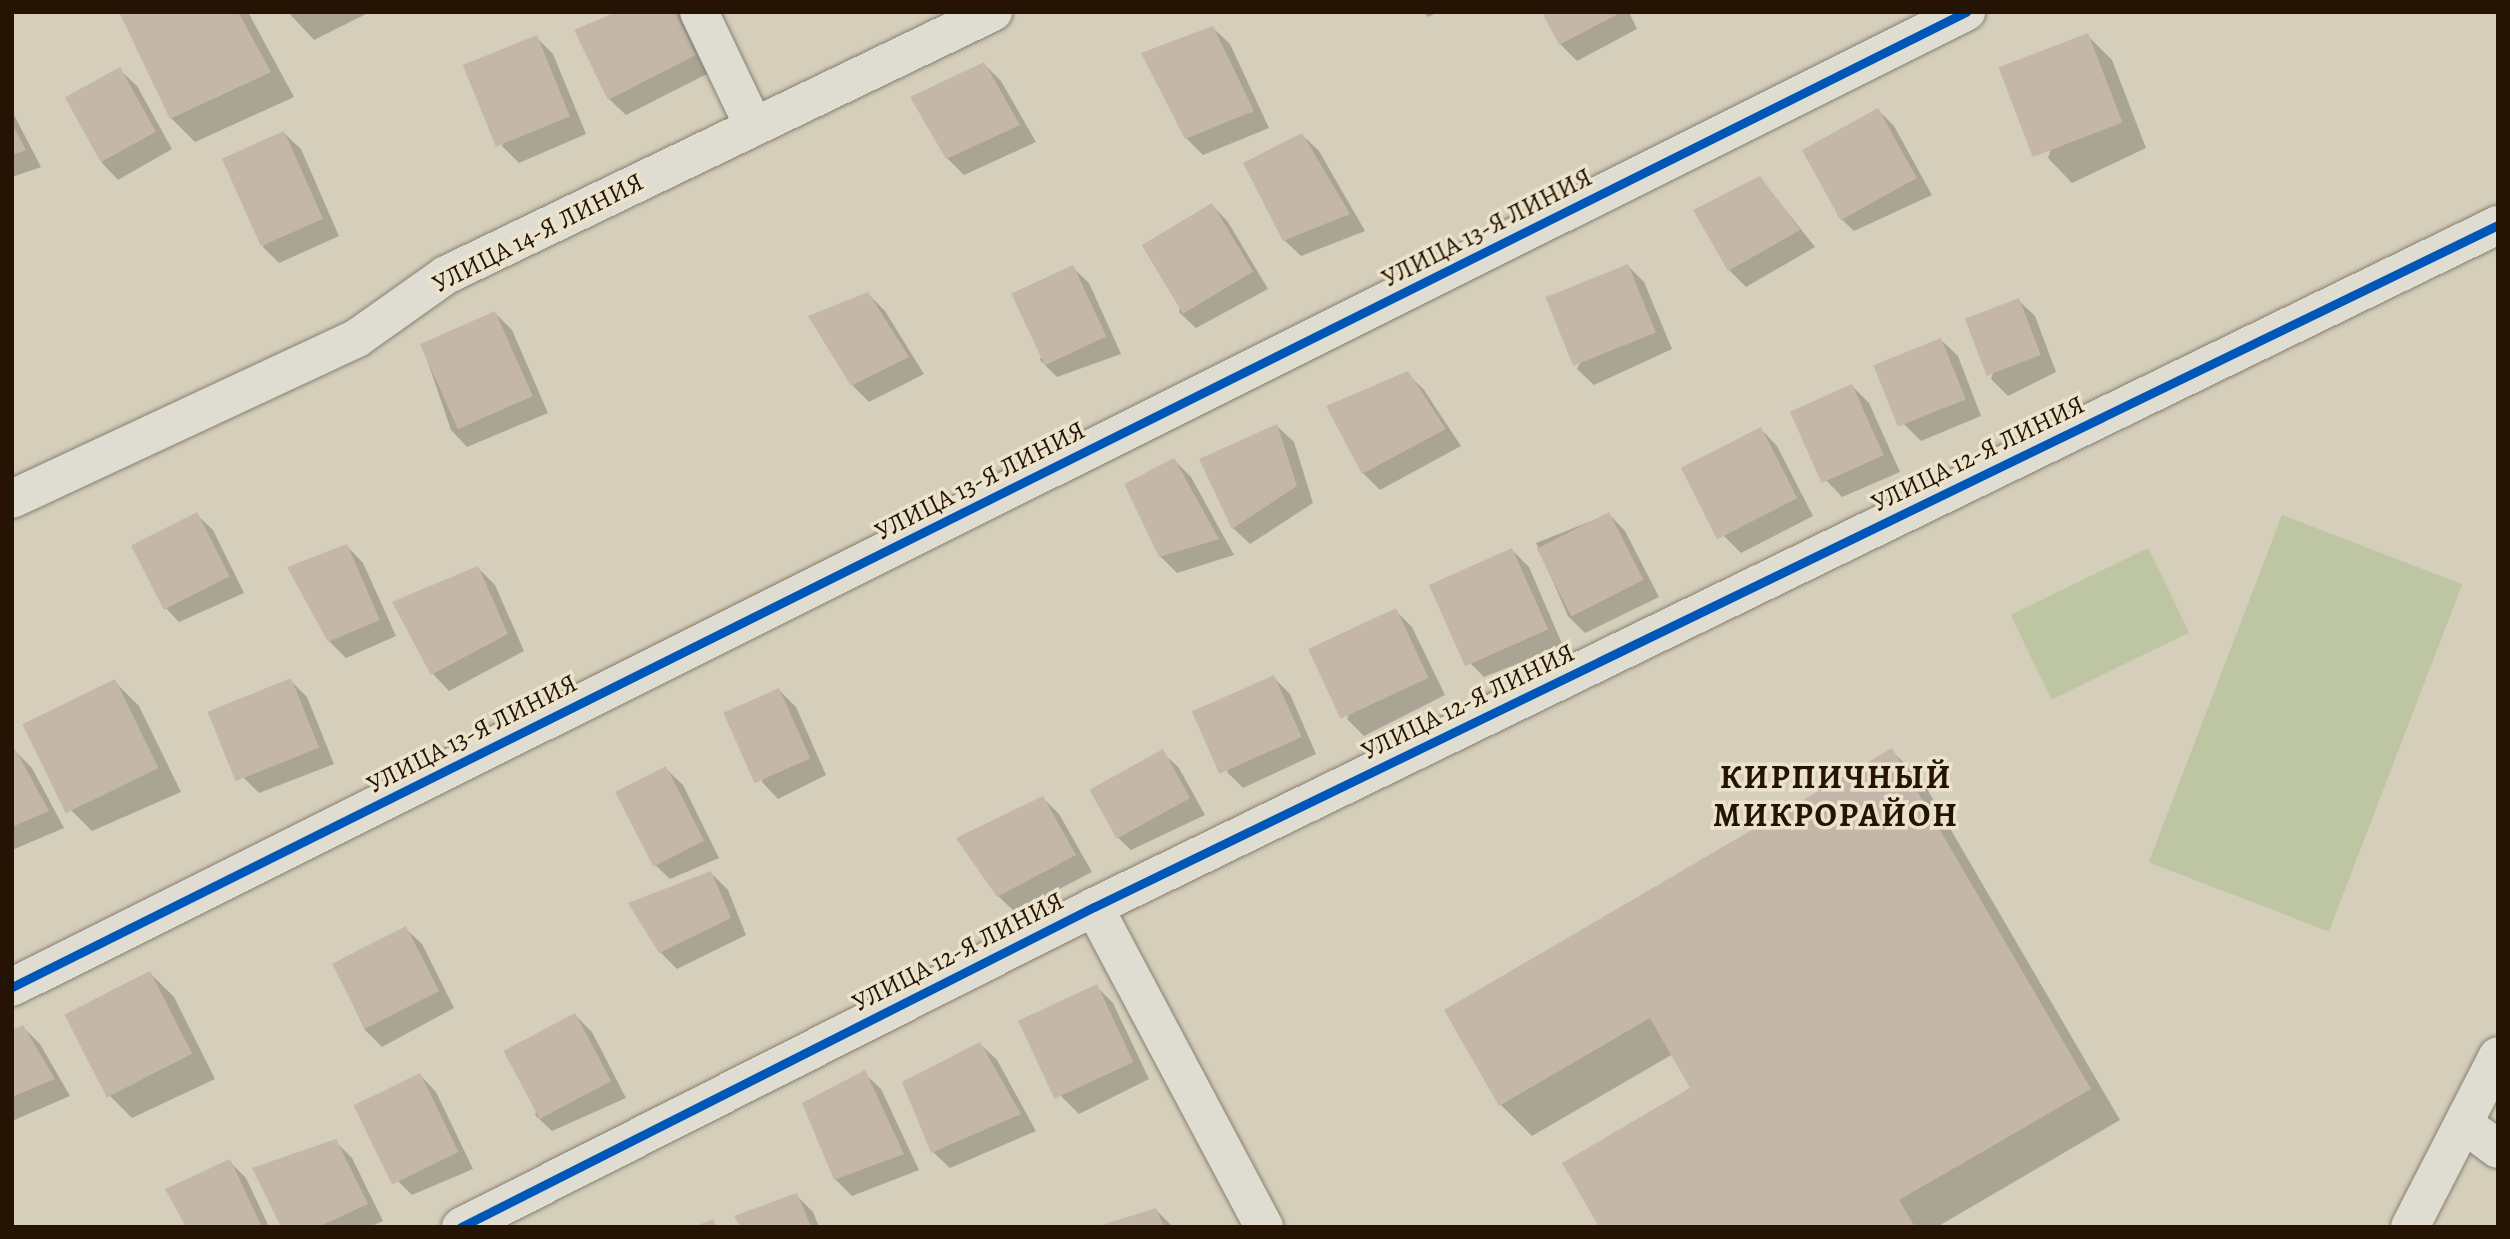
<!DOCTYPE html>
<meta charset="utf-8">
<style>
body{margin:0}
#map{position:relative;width:2510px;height:1239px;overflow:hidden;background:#d5ceba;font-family:Alegreya,serif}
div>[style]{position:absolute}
.green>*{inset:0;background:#bec5a2;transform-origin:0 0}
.shadow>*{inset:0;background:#0003}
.building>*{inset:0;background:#c4b7a9;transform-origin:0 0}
.roads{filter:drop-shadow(0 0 2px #878174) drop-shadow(0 0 2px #878174)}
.street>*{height:38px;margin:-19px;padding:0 19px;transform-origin:19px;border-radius:19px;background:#dfdcd1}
.cycleway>*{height:9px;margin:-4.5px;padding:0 4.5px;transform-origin:4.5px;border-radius:4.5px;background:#0057b8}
span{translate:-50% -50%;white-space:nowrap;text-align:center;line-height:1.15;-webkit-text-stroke:7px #ebe3cb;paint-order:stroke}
.street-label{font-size:26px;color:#251403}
.district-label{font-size:33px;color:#251403;font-weight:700;letter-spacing:2px}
.frame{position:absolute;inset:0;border:14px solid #251403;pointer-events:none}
</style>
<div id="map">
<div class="green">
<div style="left:2282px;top:515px;width:193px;height:372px;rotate:21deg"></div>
<div style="left:2148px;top:548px;width:94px;height:153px;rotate:64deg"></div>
</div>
<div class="shadow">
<div style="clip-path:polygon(121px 12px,248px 12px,294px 97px,195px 142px,171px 118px)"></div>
<div style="clip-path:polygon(288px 12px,370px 12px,314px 40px)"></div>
<div style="clip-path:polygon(621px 12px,682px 12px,711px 72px,626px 115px,609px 99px)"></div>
<div style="clip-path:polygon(1424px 12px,1438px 12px,1428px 17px)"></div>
<div style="clip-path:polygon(1543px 12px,1629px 12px,1637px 29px,1577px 61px,1560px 44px)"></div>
<div style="clip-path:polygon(1213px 28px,1230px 44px,1269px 128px,1203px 155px,1186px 138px)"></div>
<div style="clip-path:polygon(2088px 36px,2112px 60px,2146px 148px,2072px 183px,2048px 158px)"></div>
<div style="clip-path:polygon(536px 37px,553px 54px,586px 134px,519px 163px,502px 146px)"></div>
<div style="clip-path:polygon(984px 64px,1001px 81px,1036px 142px,964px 175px,947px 158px)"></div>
<div style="clip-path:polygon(120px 70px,137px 86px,172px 149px,118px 180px,102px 163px)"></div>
<div style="clip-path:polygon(1878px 110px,1894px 126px,1932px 195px,1854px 231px,1837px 215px)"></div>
<div style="clip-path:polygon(12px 111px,41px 167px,12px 177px)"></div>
<div style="clip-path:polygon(284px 133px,301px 149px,339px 236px,279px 263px,263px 247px)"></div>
<div style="clip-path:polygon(1302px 135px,1319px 151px,1365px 231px,1301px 256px,1284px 240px)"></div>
<div style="clip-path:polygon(1760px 178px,1815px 247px,1746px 287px,1729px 270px)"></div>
<div style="clip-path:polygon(1212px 205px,1228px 222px,1268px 289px,1196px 328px,1179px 312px)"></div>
<div style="clip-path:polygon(1628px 266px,1644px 282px,1672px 349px,1594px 385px,1577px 369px)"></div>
<div style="clip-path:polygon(1072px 267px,1089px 283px,1121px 354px,1057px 377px,1040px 360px)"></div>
<div style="clip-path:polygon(868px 294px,885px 311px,924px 374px,869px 402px,852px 385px)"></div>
<div style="clip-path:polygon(2018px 300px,2035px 316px,2056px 372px,2008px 396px,1991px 379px)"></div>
<div style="clip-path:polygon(495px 313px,512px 330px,548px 413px,467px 447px,451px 430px,422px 345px)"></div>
<div style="clip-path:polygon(1941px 340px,1958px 356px,1981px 416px,1921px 441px,1904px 424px)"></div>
<div style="clip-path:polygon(1407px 373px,1424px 390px,1461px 446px,1380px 490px,1363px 473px,1328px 407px)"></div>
<div style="clip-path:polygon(1852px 386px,1869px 403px,1900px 472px,1842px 497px,1826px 480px)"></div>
<div style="clip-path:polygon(1277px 426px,1294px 442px,1313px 503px,1250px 544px,1233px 528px)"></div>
<div style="clip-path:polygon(1761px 429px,1777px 446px,1813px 516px,1741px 553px,1724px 536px)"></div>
<div style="clip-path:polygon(1174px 460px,1191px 477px,1234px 555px,1177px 573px,1160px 556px)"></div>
<div style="clip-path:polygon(196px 514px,213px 530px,244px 593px,179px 622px,163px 605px)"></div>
<div style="clip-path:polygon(1609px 514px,1625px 531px,1659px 597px,1585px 633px,1568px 616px,1536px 543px)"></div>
<div style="clip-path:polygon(347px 546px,363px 563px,396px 636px,346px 658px,329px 641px)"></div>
<div style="clip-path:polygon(1512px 550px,1529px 567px,1563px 646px,1484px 677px,1468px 661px)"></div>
<div style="clip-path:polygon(478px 568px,495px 585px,524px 651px,449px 691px,433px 674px)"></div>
<div style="clip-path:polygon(1395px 610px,1412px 627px,1445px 695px,1364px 736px,1347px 719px)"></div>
<div style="clip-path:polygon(1273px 677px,1290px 694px,1316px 754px,1243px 788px,1227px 772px)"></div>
<div style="clip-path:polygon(114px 681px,139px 706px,181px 792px,92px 831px,68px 807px)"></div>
<div style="clip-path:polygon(291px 681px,307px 697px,334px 764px,259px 793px,242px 776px)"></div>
<div style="clip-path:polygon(779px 690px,796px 707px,826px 775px,778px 799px,762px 782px)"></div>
<div style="clip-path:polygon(15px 751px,32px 768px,64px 828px,12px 850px)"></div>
<div style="clip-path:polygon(1892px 751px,1923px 782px,2120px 1120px,1937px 1227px,1601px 1227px,1693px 1089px,1673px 1054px,1532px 1136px,1501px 1105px,1446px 1011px)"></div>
<div style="clip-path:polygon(1162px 752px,1179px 768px,1205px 815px,1131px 850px,1114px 834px)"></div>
<div style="clip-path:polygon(666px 769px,683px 785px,719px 858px,670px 879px,653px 863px)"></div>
<div style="clip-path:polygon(1043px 798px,1059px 814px,1092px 872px,1015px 912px,998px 896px)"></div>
<div style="clip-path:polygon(711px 873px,728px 890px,746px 935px,677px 969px,660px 952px)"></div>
<div style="clip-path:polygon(405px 928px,422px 944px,454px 1008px,382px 1047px,365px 1030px,335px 966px)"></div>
<div style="clip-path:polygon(150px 973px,174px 997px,215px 1079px,132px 1118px,108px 1094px)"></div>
<div style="clip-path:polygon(1096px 986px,1113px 1003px,1149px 1079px,1079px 1114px,1062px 1097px,1020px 1021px)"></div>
<div style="clip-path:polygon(575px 1015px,592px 1032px,626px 1098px,552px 1131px,535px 1115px)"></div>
<div style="clip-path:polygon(23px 1027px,40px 1044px,70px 1096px,12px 1121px,12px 1032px)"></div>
<div style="clip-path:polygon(980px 1044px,997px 1060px,1036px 1131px,950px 1168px,933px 1152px)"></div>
<div style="clip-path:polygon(864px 1073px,881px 1089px,919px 1170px,852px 1196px,835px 1179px)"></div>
<div style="clip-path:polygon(420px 1075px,436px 1092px,473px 1169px,412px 1195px,395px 1178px)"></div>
<div style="clip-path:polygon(335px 1141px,352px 1158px,383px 1221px,370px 1227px,283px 1227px)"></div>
<div style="clip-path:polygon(229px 1161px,246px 1178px,269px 1227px,188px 1227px)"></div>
<div style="clip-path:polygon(796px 1195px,813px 1212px,819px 1227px,742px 1227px)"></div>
<div style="clip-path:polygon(1156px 1210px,1173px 1227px,1103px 1227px)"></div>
</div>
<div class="building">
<div style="clip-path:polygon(119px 12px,238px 12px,271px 72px,170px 119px)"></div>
<div style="clip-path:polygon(616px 12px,675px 12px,696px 55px,608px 100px,574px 30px)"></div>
<div style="clip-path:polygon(1542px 12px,1622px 12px,1559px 45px)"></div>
<div style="clip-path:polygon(1213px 26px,1254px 111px,1185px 139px,1141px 53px)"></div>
<div style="left:2088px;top:33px;width:96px;height:96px;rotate:69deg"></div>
<div style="left:537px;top:35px;width:88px;height:80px;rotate:68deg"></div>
<div style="clip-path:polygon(984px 62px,1020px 125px,946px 159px,910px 97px)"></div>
<div style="left:120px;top:67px;width:74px;height:63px;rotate:61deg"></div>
<div style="left:1878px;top:108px;width:80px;height:87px;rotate:61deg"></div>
<div style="clip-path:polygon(12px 124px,26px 150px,12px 155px)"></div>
<div style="left:284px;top:131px;width:96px;height:68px;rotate:66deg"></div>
<div style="clip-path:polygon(1302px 133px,1350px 214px,1283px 241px,1243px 163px)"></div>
<div style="clip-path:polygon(1760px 176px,1800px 230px,1728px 271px,1693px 210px)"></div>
<div style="left:1212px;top:203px;width:80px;height:82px;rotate:59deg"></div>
<div style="left:1628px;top:264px;width:74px;height:89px;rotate:68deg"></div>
<div style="left:1073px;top:265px;width:79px;height:68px;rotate:65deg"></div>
<div style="clip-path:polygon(868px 292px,909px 357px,851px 386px,808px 316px)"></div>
<div style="left:2019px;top:298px;width:61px;height:58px;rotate:69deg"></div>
<div style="left:495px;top:311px;width:93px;height:82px;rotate:66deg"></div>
<div style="left:1941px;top:338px;width:66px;height:73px;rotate:68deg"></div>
<div style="clip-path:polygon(1408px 371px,1446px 429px,1362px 474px,1326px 406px)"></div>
<div style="left:1852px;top:384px;width:78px;height:68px;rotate:66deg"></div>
<div style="clip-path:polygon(1277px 424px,1297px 486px,1232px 529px,1199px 459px)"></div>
<div style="left:1761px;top:427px;width:80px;height:90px;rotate:63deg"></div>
<div style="clip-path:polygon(1174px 458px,1219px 539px,1159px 557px,1124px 484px)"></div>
<div style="left:197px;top:512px;width:72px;height:74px;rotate:63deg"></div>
<div style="left:1609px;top:512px;width:76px;height:81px;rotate:63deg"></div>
<div style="clip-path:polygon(347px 544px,380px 620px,328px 642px,287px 567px)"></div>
<div style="left:1512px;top:548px;width:89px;height:91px;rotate:66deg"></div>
<div style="clip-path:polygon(478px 566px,508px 634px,431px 675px,392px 602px)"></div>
<div style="left:1396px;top:608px;width:77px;height:97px;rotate:65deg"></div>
<div style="left:1274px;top:675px;width:68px;height:90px;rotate:66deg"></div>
<div style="left:291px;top:678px;width:75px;height:90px;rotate:68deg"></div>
<div style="left:115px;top:679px;width:99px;height:103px;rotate:64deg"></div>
<div style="left:779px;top:688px;width:77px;height:61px;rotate:66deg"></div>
<div style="clip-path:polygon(1892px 748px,2091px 1089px,1899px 1200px,1915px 1227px,1599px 1227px,1562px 1163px,1690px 1088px,1650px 1018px,1499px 1106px,1444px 1010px)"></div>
<div style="clip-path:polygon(15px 749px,49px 811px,12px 827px,12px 750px)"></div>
<div style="left:1163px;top:749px;width:56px;height:84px;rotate:61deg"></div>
<div style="left:666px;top:766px;width:84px;height:57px;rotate:63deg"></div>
<div style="clip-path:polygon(1043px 796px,1076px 855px,997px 897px,956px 838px)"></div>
<div style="clip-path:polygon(711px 871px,731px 918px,659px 953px,628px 903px)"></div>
<div style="left:406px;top:926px;width:73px;height:83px;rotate:63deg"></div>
<div style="left:150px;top:971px;width:93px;height:96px;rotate:63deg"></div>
<div style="left:1097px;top:984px;width:86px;height:87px;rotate:65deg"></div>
<div style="left:575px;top:1013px;width:77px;height:81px;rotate:62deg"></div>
<div style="clip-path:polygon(23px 1025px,55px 1079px,12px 1097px,12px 1030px)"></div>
<div style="clip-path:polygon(980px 1042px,1021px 1114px,931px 1153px,902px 1082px)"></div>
<div style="clip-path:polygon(865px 1070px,904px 1154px,834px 1180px,802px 1103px)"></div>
<div style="left:420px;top:1073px;width:88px;height:74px;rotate:64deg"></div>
<div style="clip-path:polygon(336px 1139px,368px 1204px,318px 1227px,281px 1227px,252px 1168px)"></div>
<div style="clip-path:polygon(230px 1159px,262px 1227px,186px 1227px,165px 1189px)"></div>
<div style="clip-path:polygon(797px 1193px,811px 1227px,740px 1227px,734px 1216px)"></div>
<div style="clip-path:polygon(1156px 1208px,1164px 1227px,1099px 1227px,1099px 1226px)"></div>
<div style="clip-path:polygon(713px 1219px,717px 1227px,694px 1227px)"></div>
</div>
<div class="roads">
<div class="street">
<div style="left:699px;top:12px;width:127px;rotate:64.4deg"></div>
<div style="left:12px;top:499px;width:381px;rotate:-25deg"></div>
<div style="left:357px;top:338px;width:109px;rotate:-35.3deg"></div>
<div style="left:446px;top:275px;width:607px;rotate:-25.68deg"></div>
<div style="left:1094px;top:907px;width:362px;rotate:62deg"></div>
<div style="left:12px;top:987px;width:2184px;rotate:-26.52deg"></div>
<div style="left:2464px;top:1124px;width:42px;rotate:36.3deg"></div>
<div style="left:461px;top:1227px;width:709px;rotate:-26.82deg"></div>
<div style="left:1094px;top:907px;width:1561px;rotate:-25.91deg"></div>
<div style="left:2410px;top:1227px;width:192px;rotate:-62.8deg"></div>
</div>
</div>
<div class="cycleway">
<div style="left:12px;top:987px;width:2184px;rotate:-26.52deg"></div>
<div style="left:461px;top:1227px;width:709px;rotate:-26.82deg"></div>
<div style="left:1094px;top:907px;width:1561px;rotate:-25.91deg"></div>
</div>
<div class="street-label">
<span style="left:1487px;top:228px;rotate:-27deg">УЛИЦА 13-Я ЛИНИЯ</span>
<span style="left:538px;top:233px;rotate:-27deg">УЛИЦА 14-Я ЛИНИЯ</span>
<span style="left:1978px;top:454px;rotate:-26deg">УЛИЦА 12-Я ЛИНИЯ</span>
<span style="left:980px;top:481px;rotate:-27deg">УЛИЦА 13-Я ЛИНИЯ</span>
<span style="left:1468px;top:702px;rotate:-26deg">УЛИЦА 12-Я ЛИНИЯ</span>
<span style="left:472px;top:734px;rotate:-27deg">УЛИЦА 13-Я ЛИНИЯ</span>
<span style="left:958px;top:952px;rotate:-27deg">УЛИЦА 12-Я ЛИНИЯ</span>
</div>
<div class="district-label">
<span style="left:1836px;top:796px">КИРПИЧНЫЙ<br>МИКРОРАЙОН</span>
</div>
<div class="frame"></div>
</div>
